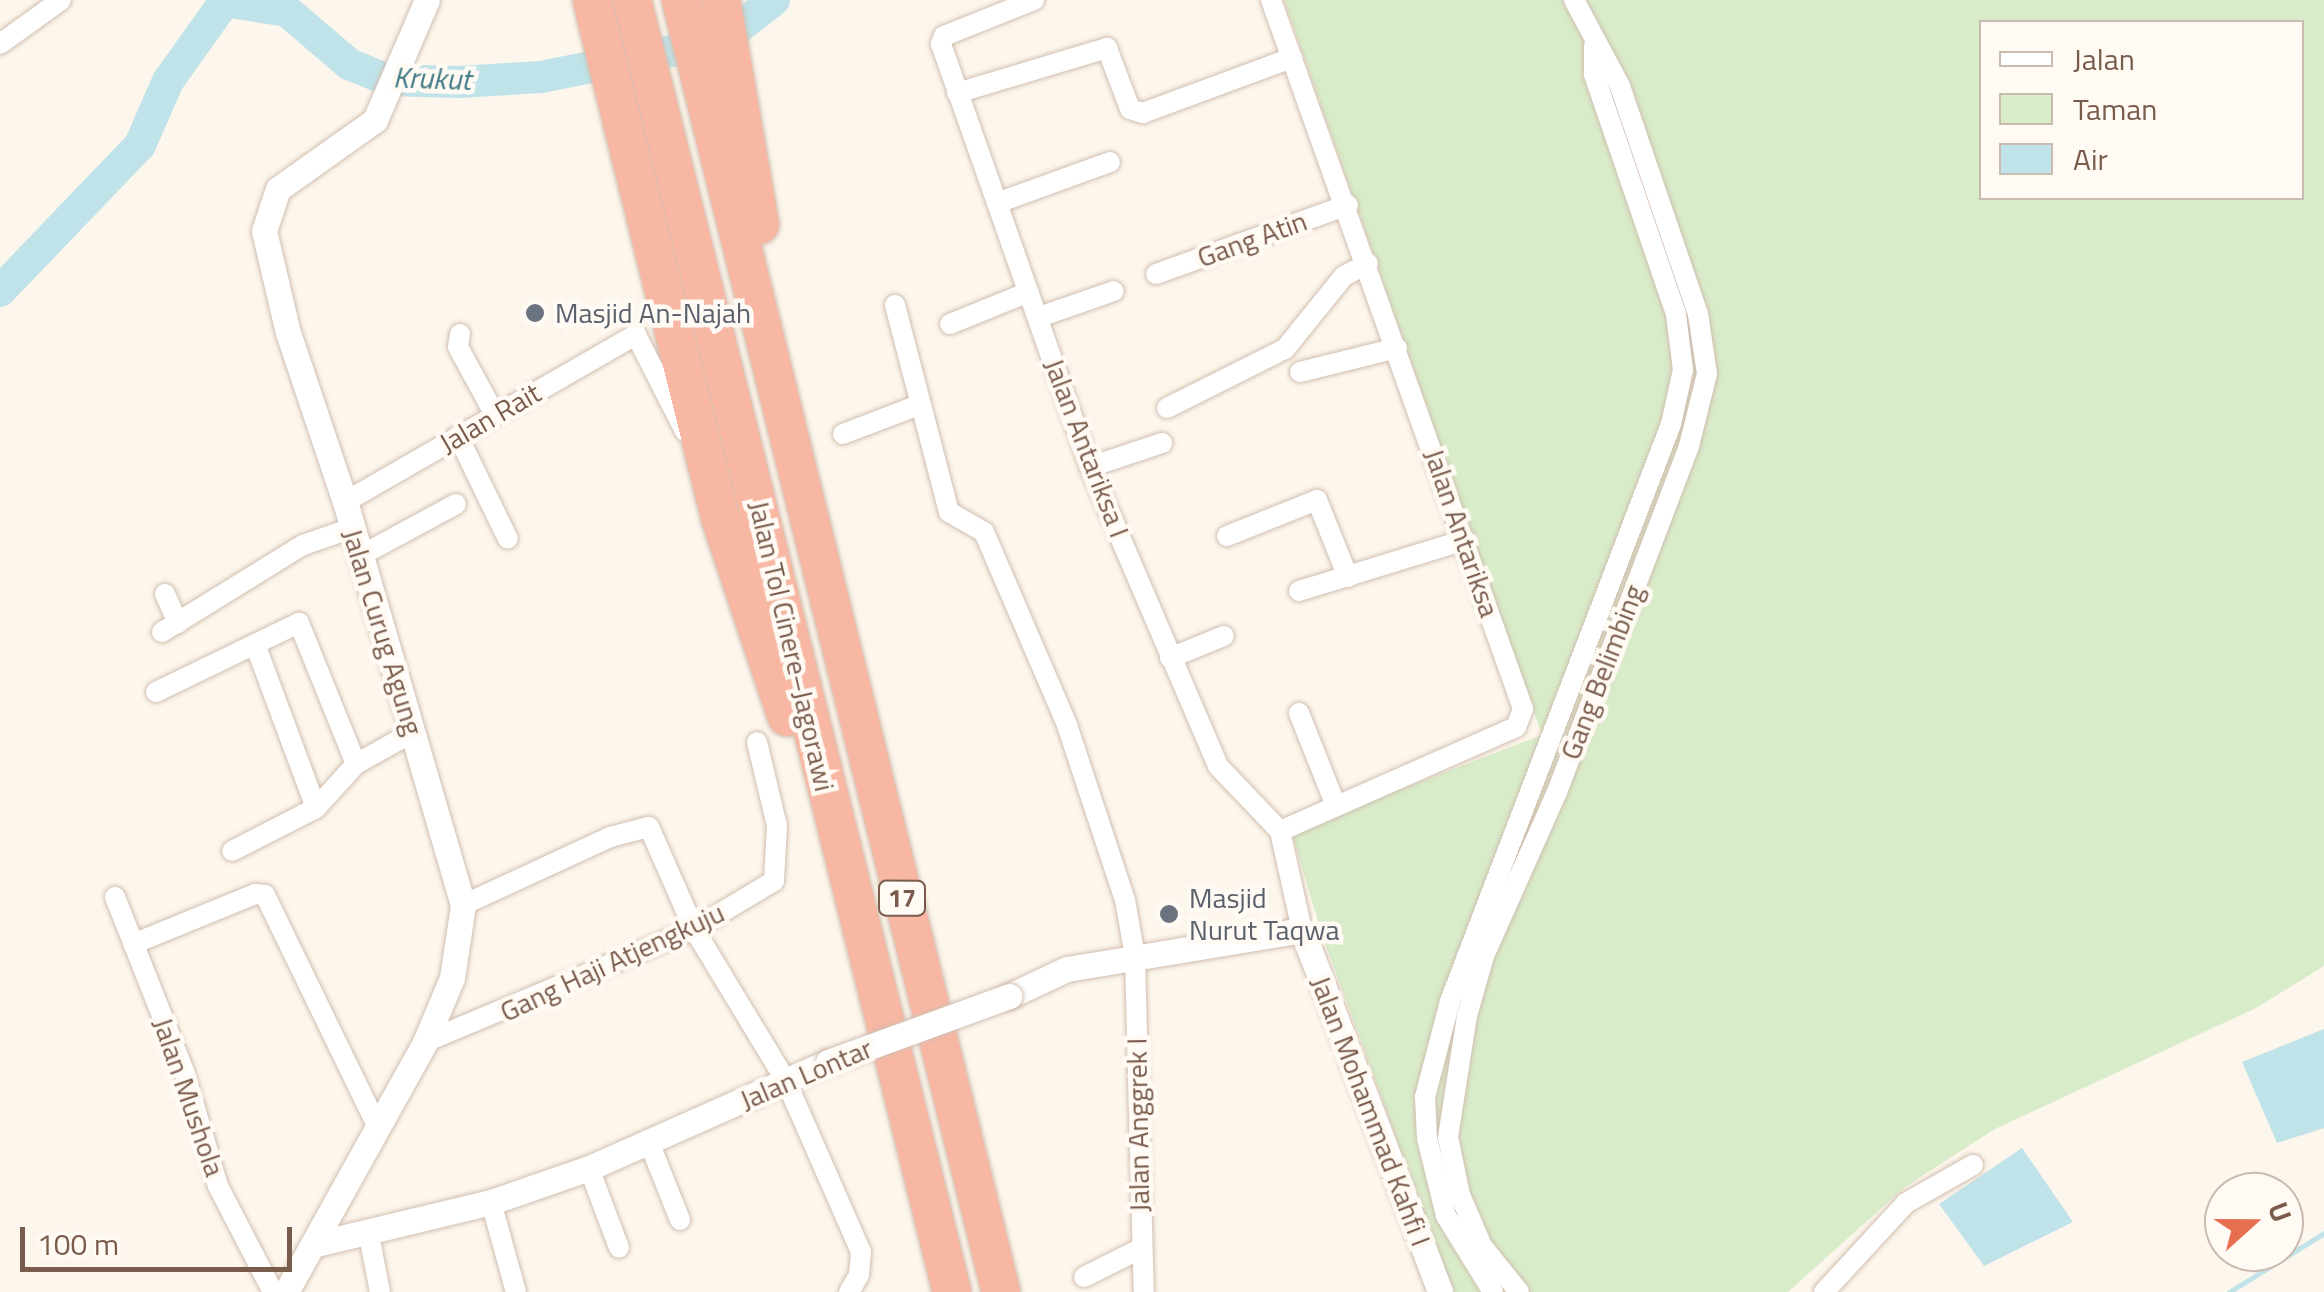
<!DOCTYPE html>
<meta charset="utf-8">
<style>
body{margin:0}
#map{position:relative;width:2324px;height:1292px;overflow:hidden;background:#fdf6ec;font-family:"Titillium Web",sans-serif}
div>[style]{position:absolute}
.green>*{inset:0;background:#d8ecc9}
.water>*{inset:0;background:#bfe3e8}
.stream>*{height:5px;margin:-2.5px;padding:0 2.5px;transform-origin:2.5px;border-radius:2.5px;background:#bfe3e8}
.river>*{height:32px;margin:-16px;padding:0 16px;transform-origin:16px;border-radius:16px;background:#bfe3e8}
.roads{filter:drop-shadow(0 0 2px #d1beb0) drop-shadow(0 0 2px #d1beb0)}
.minor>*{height:20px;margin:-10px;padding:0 10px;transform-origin:10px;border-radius:10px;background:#fff}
.tertiary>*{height:25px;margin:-12.5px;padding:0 12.5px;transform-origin:12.5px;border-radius:12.5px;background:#fff}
.motorway>*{height:38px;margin:-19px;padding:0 19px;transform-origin:19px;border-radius:19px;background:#f7b7a3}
.bridges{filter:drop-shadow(0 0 2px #d1beb0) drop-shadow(0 0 2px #d1beb0)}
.tertiary-bridge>*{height:25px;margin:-12.5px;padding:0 12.5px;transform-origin:12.5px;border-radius:12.5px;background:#fff}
.dots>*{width:28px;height:28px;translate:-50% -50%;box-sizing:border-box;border:5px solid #fffaf3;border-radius:50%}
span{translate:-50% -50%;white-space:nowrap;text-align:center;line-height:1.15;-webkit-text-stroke:9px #fffaf3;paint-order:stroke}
.shield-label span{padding:2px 8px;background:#fffaf3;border:2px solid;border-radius:8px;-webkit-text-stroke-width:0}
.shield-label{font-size:25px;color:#7a5c4d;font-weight:700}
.street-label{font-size:28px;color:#7a5c4d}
.worship-label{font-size:28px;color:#5b616d}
.left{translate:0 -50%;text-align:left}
.water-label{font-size:30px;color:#437c86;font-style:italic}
.legend{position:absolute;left:1979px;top:20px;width:325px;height:180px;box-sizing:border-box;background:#fffaf3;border:2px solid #cabbb1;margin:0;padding:12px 18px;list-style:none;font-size:30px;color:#7a5c4d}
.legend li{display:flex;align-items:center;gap:20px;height:50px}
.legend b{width:50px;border:2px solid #cabbb1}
.north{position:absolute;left:2204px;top:1172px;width:100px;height:100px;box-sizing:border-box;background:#fffaf3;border:2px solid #cabbb1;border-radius:50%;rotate:69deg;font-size:28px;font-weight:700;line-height:40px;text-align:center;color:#7a5c4d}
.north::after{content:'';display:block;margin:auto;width:35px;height:45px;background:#e76f51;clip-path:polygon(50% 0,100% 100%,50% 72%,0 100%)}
.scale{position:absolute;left:20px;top:1227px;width:272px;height:45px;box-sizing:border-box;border:5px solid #7a5c4d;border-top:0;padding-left:12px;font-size:30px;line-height:35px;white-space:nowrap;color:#7a5c4d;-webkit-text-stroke:8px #fffaf3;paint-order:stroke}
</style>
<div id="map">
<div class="green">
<div style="clip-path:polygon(evenodd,1284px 0,2324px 0,2324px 966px,2256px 1008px,1995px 1129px,1905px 1187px,1788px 1292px,1453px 1292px,1322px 935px,1291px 831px,1542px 735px,1284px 0,1982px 22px,2302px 22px,2302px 198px,1982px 198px,1982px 22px)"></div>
</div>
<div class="water">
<div style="clip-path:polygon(2324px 1029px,2324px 1128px,2277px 1143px,2242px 1062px)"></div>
<div style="clip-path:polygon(2022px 1148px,2073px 1222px,1984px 1266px,1939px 1204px)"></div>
</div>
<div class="stream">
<div style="left:2229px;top:1292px;width:112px;rotate:-31.8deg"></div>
</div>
<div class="river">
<div style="left:0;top:291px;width:202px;rotate:-46.2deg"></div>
<div style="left:140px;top:145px;width:70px;rotate:-66.4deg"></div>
<div style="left:168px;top:81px;width:98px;rotate:-54.5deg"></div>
<div style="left:225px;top:1px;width:63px;rotate:9.2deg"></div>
<div style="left:287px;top:11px;width:82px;rotate:40.5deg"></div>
<div style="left:349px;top:64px;width:42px;rotate:22.3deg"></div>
<div style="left:388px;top:80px;width:71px;rotate:1.6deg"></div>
<div style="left:459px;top:82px;width:82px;rotate:-3.5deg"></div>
<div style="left:541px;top:77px;width:184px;rotate:-11.3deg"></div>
<div style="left:721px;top:41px;width:67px;rotate:-37.7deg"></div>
</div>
<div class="roads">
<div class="minor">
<div style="left:1034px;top:0;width:97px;rotate:158.2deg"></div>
<div style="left:944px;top:36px;width:9px;rotate:111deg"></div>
<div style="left:941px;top:44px;width:448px;rotate:70.6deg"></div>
<div style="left:1090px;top:467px;width:325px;rotate:66.8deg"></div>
<div style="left:1218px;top:766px;width:90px;rotate:46.4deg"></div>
<div style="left:1280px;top:831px;width:101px;rotate:77.5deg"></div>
<div style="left:1271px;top:0;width:752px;rotate:70.43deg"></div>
<div style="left:1523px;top:709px;width:19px;rotate:111deg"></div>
<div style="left:1516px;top:727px;width:258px;rotate:156.2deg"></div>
<div style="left:0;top:44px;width:75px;rotate:-35.8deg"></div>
<div style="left:957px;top:93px;width:157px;rotate:-16.7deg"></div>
<div style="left:1107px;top:48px;width:65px;rotate:69.3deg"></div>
<div style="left:1130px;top:109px;width:14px;rotate:17deg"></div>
<div style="left:1143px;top:113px;width:159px;rotate:-20.3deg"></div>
<div style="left:997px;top:203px;width:120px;rotate:-19.9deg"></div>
<div style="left:1156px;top:274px;width:204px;rotate:-19.8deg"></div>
<div style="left:895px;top:305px;width:214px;rotate:75.4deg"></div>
<div style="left:949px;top:512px;width:40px;rotate:29.7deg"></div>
<div style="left:984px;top:532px;width:210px;rotate:66.7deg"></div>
<div style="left:1067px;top:725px;width:184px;rotate:71.7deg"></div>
<div style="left:1125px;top:900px;width:58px;rotate:80deg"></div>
<div style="left:1135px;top:957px;width:335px;rotate:88.5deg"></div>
<div style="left:1039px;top:317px;width:79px;rotate:-19.1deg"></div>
<div style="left:950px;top:324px;width:85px;rotate:-22.1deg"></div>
<div style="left:460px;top:334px;width:13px;rotate:99deg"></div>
<div style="left:458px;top:347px;width:77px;rotate:61.4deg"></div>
<div style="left:1300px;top:372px;width:100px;rotate:-13.9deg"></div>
<div style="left:1167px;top:408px;width:132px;rotate:-26.6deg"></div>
<div style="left:1285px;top:349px;width:94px;rotate:-51.1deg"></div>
<div style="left:1344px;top:276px;width:27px;rotate:-28deg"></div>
<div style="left:843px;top:434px;width:78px;rotate:-21deg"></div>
<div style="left:458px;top:436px;width:114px;rotate:64.1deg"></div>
<div style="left:1090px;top:467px;width:76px;rotate:-18.4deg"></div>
<div style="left:345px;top:502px;width:336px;rotate:-29.9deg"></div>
<div style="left:636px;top:335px;width:108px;rotate:63deg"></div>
<div style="left:1227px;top:536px;width:97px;rotate:-21.8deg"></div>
<div style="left:1317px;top:500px;width:83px;rotate:68.1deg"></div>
<div style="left:360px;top:556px;width:109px;rotate:-28.4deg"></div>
<div style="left:1299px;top:591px;width:174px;rotate:-17.1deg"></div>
<div style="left:165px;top:594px;width:32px;rotate:66deg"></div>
<div style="left:162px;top:632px;width:166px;rotate:-31.7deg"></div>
<div style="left:303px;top:545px;width:52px;rotate:-19.1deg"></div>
<div style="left:255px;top:644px;width:175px;rotate:69.6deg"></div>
<div style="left:1170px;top:658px;width:58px;rotate:-22.2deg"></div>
<div style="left:156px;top:692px;width:159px;rotate:-25.8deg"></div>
<div style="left:299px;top:623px;width:152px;rotate:68deg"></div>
<div style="left:356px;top:764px;width:59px;rotate:132.3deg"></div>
<div style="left:316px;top:808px;width:94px;rotate:152.9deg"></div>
<div style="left:1299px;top:713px;width:100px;rotate:68.3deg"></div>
<div style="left:356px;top:764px;width:65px;rotate:-29.3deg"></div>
<div style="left:115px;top:897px;width:187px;rotate:68.4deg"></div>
<div style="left:184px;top:1071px;width:120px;rotate:73.5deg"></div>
<div style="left:218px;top:1186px;width:119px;rotate:62.6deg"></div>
<div style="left:463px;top:905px;width:162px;rotate:-24.8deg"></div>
<div style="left:610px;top:837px;width:40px;rotate:-14.4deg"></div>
<div style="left:649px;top:827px;width:111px;rotate:66.2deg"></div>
<div style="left:694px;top:929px;width:178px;rotate:58.8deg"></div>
<div style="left:786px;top:1081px;width:187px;rotate:66.3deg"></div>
<div style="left:861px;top:1252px;width:23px;rotate:95deg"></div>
<div style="left:859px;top:1275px;width:20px;rotate:120deg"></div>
<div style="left:133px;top:944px;width:132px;rotate:-22.3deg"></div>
<div style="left:255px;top:894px;width:10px;rotate:6deg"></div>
<div style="left:265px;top:895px;width:257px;rotate:64.1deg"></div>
<div style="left:425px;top:1042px;width:292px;rotate:-22.8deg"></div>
<div style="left:694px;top:929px;width:93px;rotate:-31deg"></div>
<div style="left:774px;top:881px;width:55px;rotate:-86.9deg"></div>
<div style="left:777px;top:826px;width:86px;rotate:-103.4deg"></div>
<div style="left:649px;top:1142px;width:84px;rotate:68.3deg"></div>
<div style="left:589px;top:1168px;width:85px;rotate:69.4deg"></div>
<div style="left:491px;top:1202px;width:93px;rotate:74.5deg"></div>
<div style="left:369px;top:1235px;width:58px;rotate:79.1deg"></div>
<div style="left:1084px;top:1277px;width:63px;rotate:-26.6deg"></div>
<div style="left:1493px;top:1292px;width:89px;rotate:-121.7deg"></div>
<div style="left:1446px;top:1216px;width:80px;rotate:-103.7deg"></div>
<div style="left:1427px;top:1138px;width:41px;rotate:-92.8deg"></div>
<div style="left:1425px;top:1097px;width:99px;rotate:-75.4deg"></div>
<div style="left:1450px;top:1001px;width:618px;rotate:-69.04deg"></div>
<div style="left:1671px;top:424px;width:55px;rotate:-77.5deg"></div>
<div style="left:1683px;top:370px;width:56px;rotate:-97.1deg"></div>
<div style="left:1676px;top:314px;width:254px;rotate:-108.9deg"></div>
<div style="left:1594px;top:74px;width:28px;rotate:-90deg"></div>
<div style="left:1519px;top:1292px;width:59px;rotate:-128.8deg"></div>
<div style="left:1482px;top:1246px;width:56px;rotate:-113.3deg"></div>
<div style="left:1460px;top:1195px;width:59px;rotate:-101.7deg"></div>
<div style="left:1448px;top:1137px;width:122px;rotate:-81.1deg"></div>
<div style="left:1467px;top:1016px;width:62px;rotate:-74.2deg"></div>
<div style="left:1484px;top:956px;width:180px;rotate:-66deg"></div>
<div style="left:1557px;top:792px;width:370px;rotate:-69.1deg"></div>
<div style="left:1689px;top:446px;width:74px;rotate:-76deg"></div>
<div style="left:1707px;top:374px;width:61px;rotate:-98.5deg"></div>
<div style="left:1698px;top:314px;width:241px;rotate:-108.9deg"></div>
<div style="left:1620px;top:86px;width:98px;rotate:-118.1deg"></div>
<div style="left:1824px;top:1292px;width:121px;rotate:-47.3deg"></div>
<div style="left:1906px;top:1203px;width:77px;rotate:-29.6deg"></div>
</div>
<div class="tertiary">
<div style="left:1009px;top:996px;width:64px;rotate:-25deg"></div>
<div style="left:1067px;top:969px;width:238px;rotate:-9.4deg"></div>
<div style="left:1302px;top:930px;width:387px;rotate:69.1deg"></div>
<div style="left:316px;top:1244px;width:180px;rotate:-13.5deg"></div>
<div style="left:491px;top:1202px;width:104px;rotate:-19.1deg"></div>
<div style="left:589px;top:1168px;width:261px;rotate:-23.9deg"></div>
<div style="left:286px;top:1292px;width:286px;rotate:-60.9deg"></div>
<div style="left:425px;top:1042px;width:69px;rotate:-67.1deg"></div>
<div style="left:452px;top:978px;width:74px;rotate:-81.4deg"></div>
<div style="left:463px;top:905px;width:420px;rotate:-106.3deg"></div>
<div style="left:345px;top:502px;width:178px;rotate:-108.6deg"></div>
<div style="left:288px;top:333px;width:105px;rotate:-103.2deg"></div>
<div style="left:264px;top:231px;width:44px;rotate:-71.6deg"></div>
<div style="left:278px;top:189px;width:119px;rotate:-35.4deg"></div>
<div style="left:375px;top:120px;width:131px;rotate:-66.6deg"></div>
</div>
<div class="motorway">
<div style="left:592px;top:0;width:533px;rotate:76.09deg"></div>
<div style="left:720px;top:517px;width:211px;rotate:71.5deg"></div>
<div style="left:632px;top:0;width:1331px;rotate:76.09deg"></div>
<div style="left:681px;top:0;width:1331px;rotate:76.09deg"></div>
<div style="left:721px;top:0;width:228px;rotate:80.2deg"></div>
</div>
</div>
<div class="bridges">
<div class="tertiary-bridge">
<div style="left:828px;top:1062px;width:193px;rotate:-20deg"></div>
</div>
</div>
<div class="dots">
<div style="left:535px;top:313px;background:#6b7280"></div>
<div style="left:1169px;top:914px;background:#6b7280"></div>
</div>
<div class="shield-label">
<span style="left:902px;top:898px">17</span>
</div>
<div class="street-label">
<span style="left:1252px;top:239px;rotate:-20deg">Gang Atin</span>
<span style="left:490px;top:418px;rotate:-30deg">Jalan Rait</span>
<span style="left:1087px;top:448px;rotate:69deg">Jalan Antariksa I</span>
<span style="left:1462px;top:533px;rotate:71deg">Jalan Antariksa</span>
<span style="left:383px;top:632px;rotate:73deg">Jalan Curug Agung</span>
<span style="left:792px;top:646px;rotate:77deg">Jalan Tol Cinere–Jagorawi</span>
<span style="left:1602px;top:672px;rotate:-69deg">Gang Belimbing</span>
<span style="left:612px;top:962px;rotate:-25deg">Gang Haji Atjengkuju</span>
<span style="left:806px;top:1074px;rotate:-23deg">Jalan Lontar</span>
<span style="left:189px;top:1097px;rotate:71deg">Jalan Mushola</span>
<span style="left:1371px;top:1111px;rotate:69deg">Jalan Mohammad Kahfi I</span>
<span style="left:1138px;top:1125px;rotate:-91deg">Jalan Anggrek I</span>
</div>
<div class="worship-label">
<span class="left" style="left:555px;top:313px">Masjid An-Najah</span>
<span class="left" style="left:1189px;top:914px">Masjid<br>Nurut Taqwa</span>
</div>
<div class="water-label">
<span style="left:432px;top:78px;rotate:2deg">Krukut</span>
</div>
<ul class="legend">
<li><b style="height:12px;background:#fff"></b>Jalan</li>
<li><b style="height:28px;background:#d8ecc9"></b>Taman</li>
<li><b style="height:28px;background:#bfe3e8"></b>Air</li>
</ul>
<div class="north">U</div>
<div class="scale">100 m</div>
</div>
